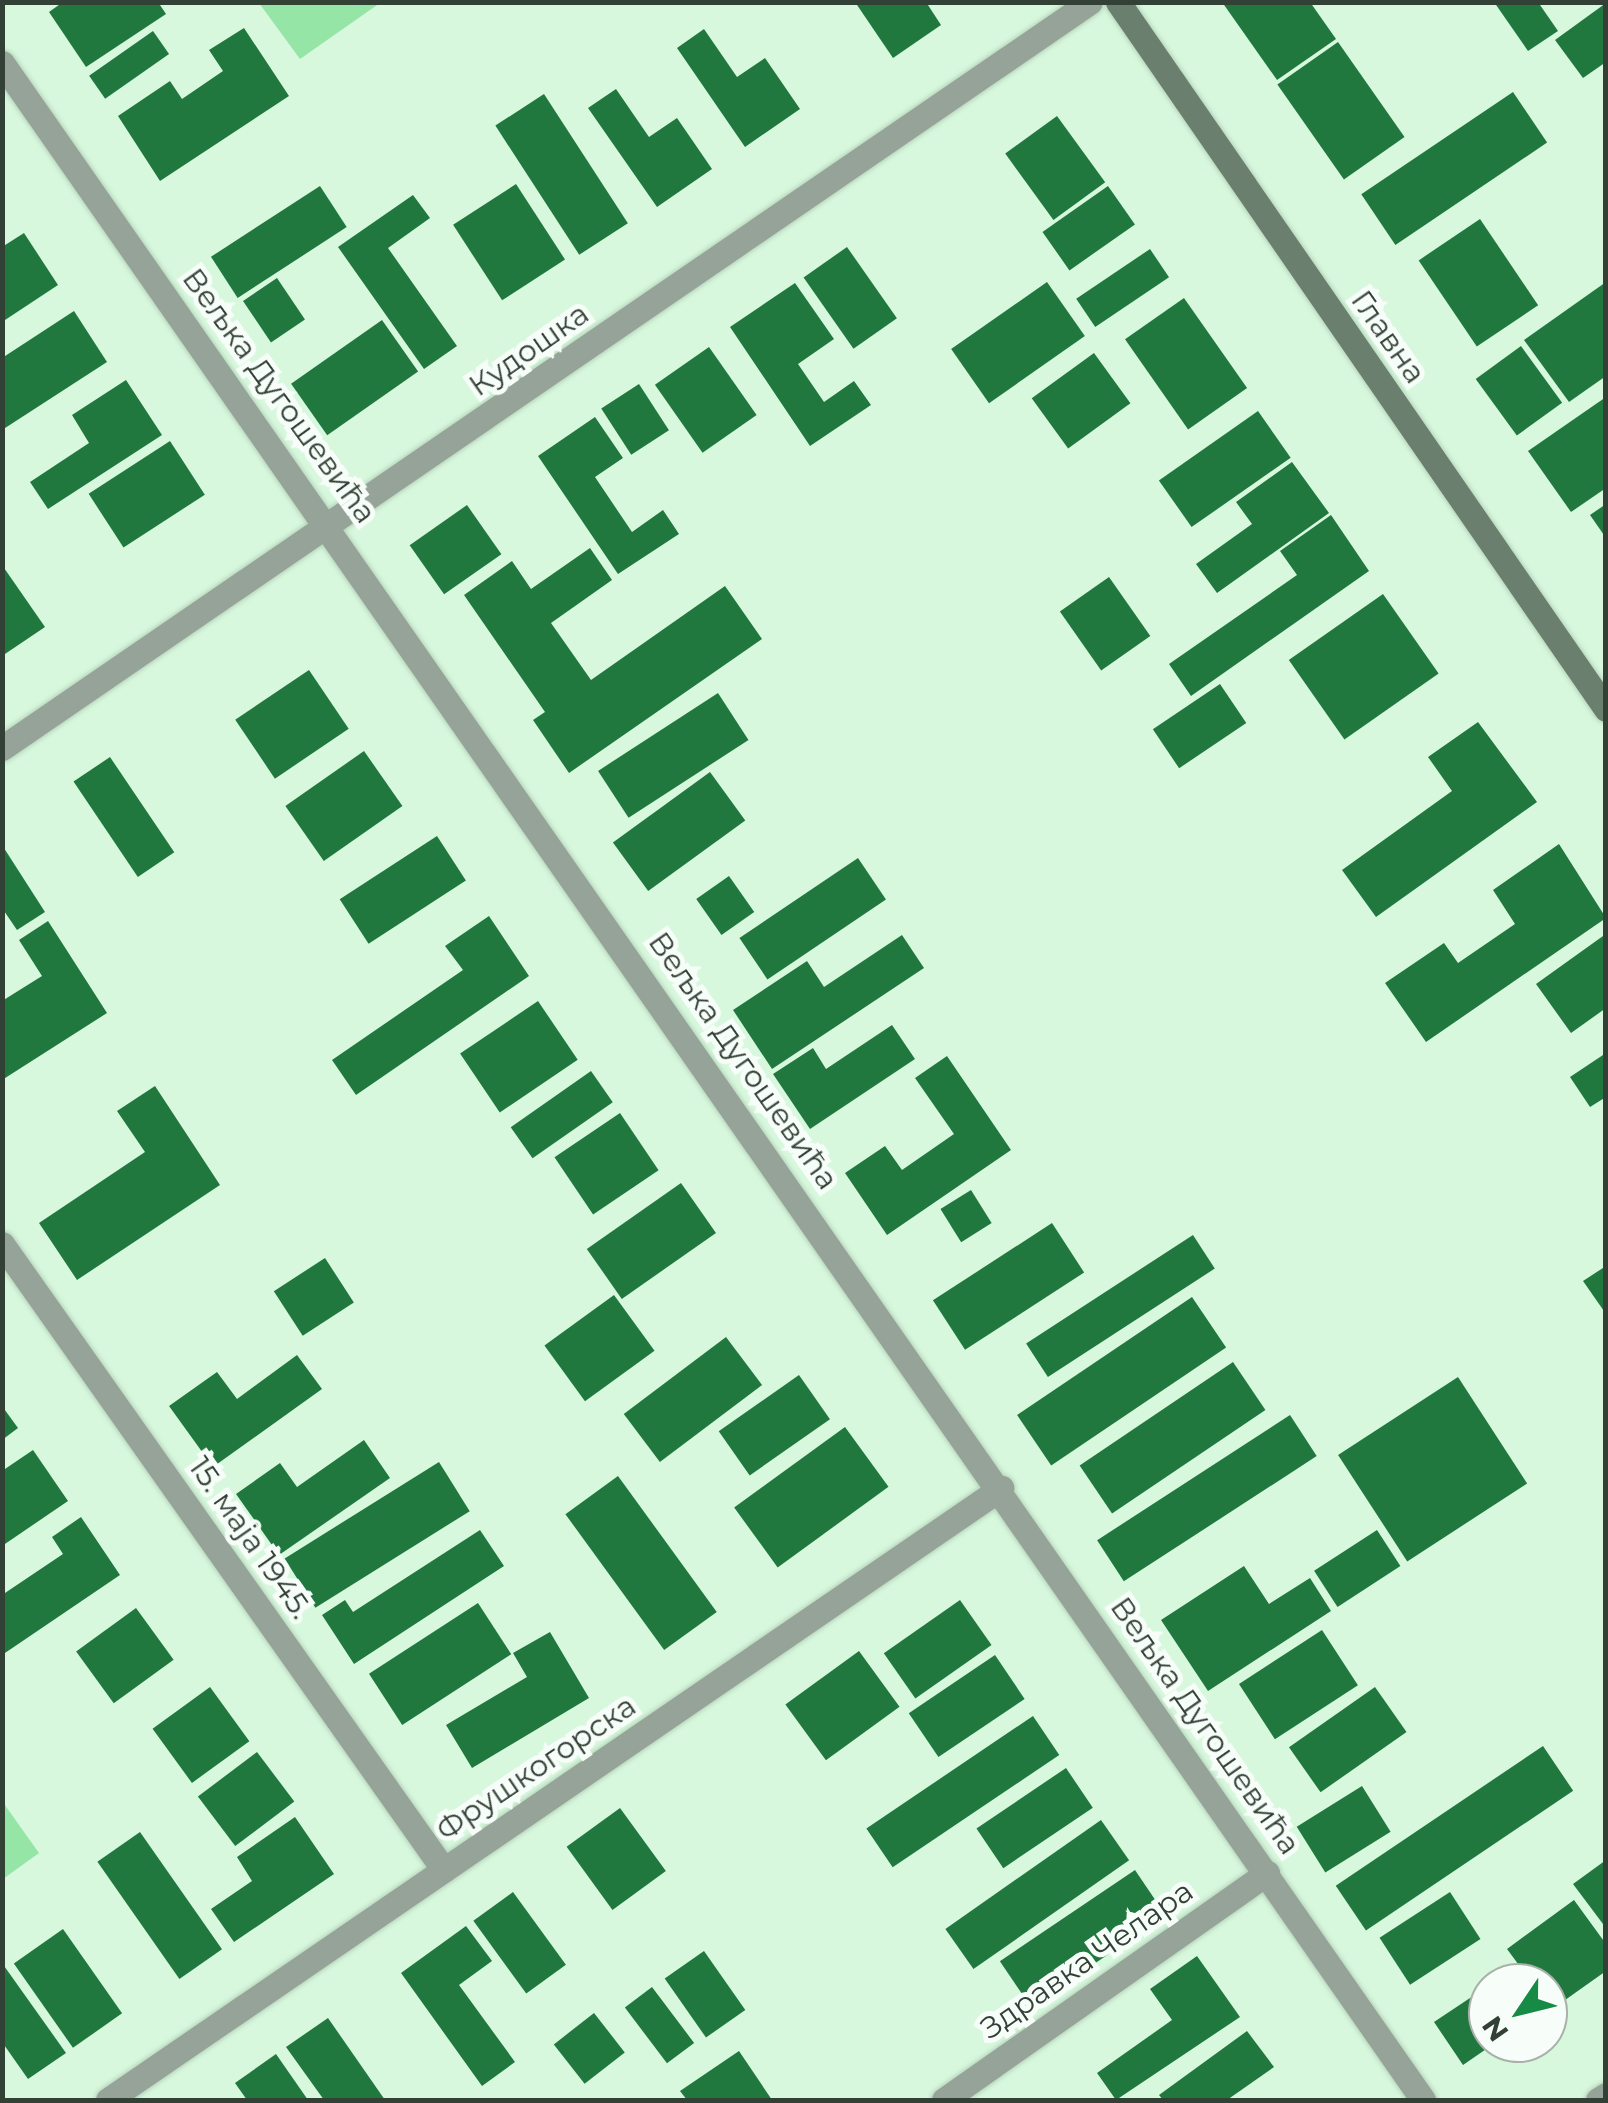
<!DOCTYPE html>
<meta charset="utf-8">
<style>
body{margin:0}
#map{position:relative;width:1608px;height:2103px;overflow:hidden;background:#d7f8dd;font-family:Montserrat,sans-serif}
div>[style]{position:absolute}
.green>*{inset:0;background:#95e5a7}
.building>*{inset:0;background:#21783f;transform-origin:0 0}
.roads{filter:drop-shadow(0 0 2px #b6d3bb) drop-shadow(0 0 2px #b6d3bb)}
.minor>*{height:25px;margin:-12.5px;padding:0 12.5px;transform-origin:12.5px;border-radius:12.5px;background:#96a398}
.secondary>*{height:25px;margin:-12.5px;padding:0 12.5px;transform-origin:12.5px;border-radius:12.5px;background:#6b7f6f}
span{translate:-50% -50%;white-space:nowrap;text-align:center;line-height:1.15;-webkit-text-stroke:10px #f7fdf8;paint-order:stroke}
.street-label{font-size:30px;color:#334035}
.frame{position:absolute;inset:0;border:5px solid #334035;pointer-events:none}
.north{position:absolute;left:1468px;top:1963px;width:100px;height:100px;box-sizing:border-box;background:#f7fdf8;border:2px solid #a9b1aa;border-radius:50%;rotate:235deg;font-size:28px;font-weight:700;line-height:40px;text-align:center;color:#334035}
.north::after{content:'';display:block;margin:auto;width:35px;height:45px;background:#178b45;clip-path:polygon(50% 0,100% 100%,50% 72%,0 100%)}
</style>
<div id="map">
<div class="green">
<div style="clip-path:polygon(259px 3px,380px 3px,300px 59px)"></div>
<div style="clip-path:polygon(2px 1801px,39px 1853px,3px 1879px,2px 1879px)"></div>
</div>
<div class="building">
<div style="clip-path:polygon(63px 2px,158px 2px,166px 14px,86px 67px,49px 12px)"></div>
<div style="clip-path:polygon(855px 2px,926px 2px,941px 25px,893px 58px)"></div>
<div style="clip-path:polygon(1222px 2px,1310px 2px,1336px 39px,1277px 80px)"></div>
<div style="clip-path:polygon(1494px 2px,1538px 2px,1558px 31px,1528px 51px)"></div>
<div style="clip-path:polygon(1606px 3px,1606px 62px,1583px 78px,1555px 40px)"></div>
<div style="clip-path:polygon(244px 28px,289px 96px,160px 181px,118px 116px,170px 81px,182px 99px,223px 71px,209px 50px)"></div>
<div style="clip-path:polygon(704px 29px,737px 77px,765px 58px,800px 109px,745px 147px,677px 48px)"></div>
<div style="left:153px;top:31px;width:28px;height:78px;rotate:55deg"></div>
<div style="left:1338px;top:42px;width:116px;height:74px;rotate:55deg"></div>
<div style="clip-path:polygon(616px 89px,649px 137px,677px 118px,712px 169px,657px 207px,588px 108px)"></div>
<div style="left:1513px;top:92px;width:61px;height:183px;rotate:56deg"></div>
<div style="left:544px;top:94px;width:154px;height:58px;rotate:57deg"></div>
<div style="left:1057px;top:116px;width:82px;height:64px;rotate:54deg"></div>
<div style="left:516px;top:184px;width:90px;height:75px;rotate:57deg"></div>
<div style="left:320px;top:186px;width:49px;height:130px;rotate:57deg"></div>
<div style="left:1108px;top:186px;width:47px;height:80px;rotate:55deg"></div>
<div style="clip-path:polygon(413px 195px,430px 218px,388px 248px,457px 346px,424px 369px,338px 247px)"></div>
<div style="left:1480px;top:219px;width:104px;height:74px;rotate:56deg"></div>
<div style="clip-path:polygon(24px 233px,58px 285px,2px 322px,2px 247px)"></div>
<div style="left:847px;top:247px;width:87px;height:53px;rotate:55deg"></div>
<div style="left:1150px;top:249px;width:34px;height:89px;rotate:56deg"></div>
<div style="left:277px;top:278px;width:50px;height:41px;rotate:56deg"></div>
<div style="left:1047px;top:282px;width:66px;height:117px;rotate:55deg"></div>
<div style="clip-path:polygon(1606px 282px,1606px 376px,1569px 402px,1524px 340px)"></div>
<div style="clip-path:polygon(795px 283px,834px 339px,798px 364px,824px 402px,854px 381px,871px 405px,810px 446px,730px 327px)"></div>
<div style="left:1184px;top:298px;width:110px;height:72px;rotate:55deg"></div>
<div style="clip-path:polygon(74px 311px,107px 362px,2px 430px,2px 358px)"></div>
<div style="left:382px;top:320px;width:63px;height:111px;rotate:55deg"></div>
<div style="left:1521px;top:346px;width:70px;height:56px;rotate:54deg"></div>
<div style="left:709px;top:347px;width:83px;height:66px;rotate:55deg"></div>
<div style="left:1094px;top:353px;width:62px;height:77px;rotate:54deg"></div>
<div style="clip-path:polygon(126px 380px,162px 435px,48px 509px,30px 482px,89px 443px,72px 415px)"></div>
<div style="left:639px;top:384px;width:55px;height:45px;rotate:57deg"></div>
<div style="clip-path:polygon(1606px 397px,1606px 488px,1571px 512px,1528px 451px)"></div>
<div style="left:1258px;top:411px;width:57px;height:121px;rotate:55deg"></div>
<div style="clip-path:polygon(595px 417px,623px 458px,595px 477px,632px 532px,663px 510px,679px 534px,618px 574px,538px 456px)"></div>
<div style="left:170px;top:441px;width:64px;height:97px;rotate:57deg"></div>
<div style="clip-path:polygon(1292px 462px,1329px 513px,1217px 593px,1196px 564px,1252px 524px,1236px 502px)"></div>
<div style="clip-path:polygon(1606px 504px,1606px 538px,1590px 515px)"></div>
<div style="left:467px;top:505px;width:60px;height:70px;rotate:55deg"></div>
<div style="clip-path:polygon(1331px 515px,1369px 571px,1191px 696px,1169px 664px,1297px 575px,1280px 551px)"></div>
<div style="clip-path:polygon(590px 548px,612px 580px,551px 623px,591px 680px,725px 586px,762px 639px,569px 773px,533px 720px,545px 712px,464px 595px,512px 561px,531px 589px)"></div>
<div style="clip-path:polygon(2px 565px,45px 627px,2px 656px)"></div>
<div style="left:1109px;top:577px;width:72px;height:60px;rotate:55deg"></div>
<div style="left:1383px;top:594px;width:97px;height:115px;rotate:55deg"></div>
<div style="left:309px;top:670px;width:71px;height:89px;rotate:56deg"></div>
<div style="left:1220px;top:684px;width:47px;height:81px;rotate:56deg"></div>
<div style="left:718px;top:693px;width:56px;height:143px;rotate:57deg"></div>
<div style="clip-path:polygon(1478px 722px,1537px 802px,1376px 917px,1342px 870px,1452px 791px,1428px 757px)"></div>
<div style="left:364px;top:751px;width:67px;height:96px;rotate:55deg"></div>
<div style="left:110px;top:757px;width:115px;height:44px;rotate:56deg"></div>
<div style="left:710px;top:772px;width:60px;height:120px;rotate:54deg"></div>
<div style="left:437px;top:836px;width:53px;height:116px;rotate:57deg"></div>
<div style="clip-path:polygon(1559px 844px,1606px 918px,1426px 1042px,1385px 983px,1444px 943px,1458px 963px,1515px 924px,1493px 890px)"></div>
<div style="clip-path:polygon(2px 845px,45px 912px,17px 930px,2px 908px)"></div>
<div style="left:858px;top:858px;width:50px;height:143px;rotate:56deg"></div>
<div style="left:729px;top:876px;width:44px;height:40px;rotate:55deg"></div>
<div style="clip-path:polygon(489px 916px,529px 976px,356px 1095px,332px 1060px,463px 970px,445px 946px)"></div>
<div style="clip-path:polygon(48px 921px,107px 1013px,2px 1080px,2px 1001px,42px 976px,19px 940px)"></div>
<div style="clip-path:polygon(902px 935px,924px 968px,772px 1069px,733px 1010px,807px 961px,824px 987px)"></div>
<div style="clip-path:polygon(1603px 936px,1606px 1008px,1571px 1033px,1536px 984px)"></div>
<div style="left:538px;top:1001px;width:71px;height:94px;rotate:56deg"></div>
<div style="clip-path:polygon(892px 1025px,915px 1059px,810px 1129px,773px 1074px,813px 1048px,826px 1069px)"></div>
<div style="clip-path:polygon(1606px 1053px,1606px 1097px,1590px 1107px,1570px 1077px)"></div>
<div style="clip-path:polygon(947px 1056px,1011px 1150px,887px 1235px,845px 1173px,885px 1146px,902px 1170px,954px 1134px,915px 1078px)"></div>
<div style="left:591px;top:1071px;width:38px;height:98px;rotate:55deg"></div>
<div style="clip-path:polygon(155px 1086px,220px 1185px,77px 1280px,39px 1223px,145px 1152px,117px 1111px)"></div>
<div style="left:620px;top:1113px;width:69px;height:79px;rotate:56deg"></div>
<div style="left:681px;top:1183px;width:61px;height:115px;rotate:55deg"></div>
<div style="left:971px;top:1190px;width:39px;height:36px;rotate:58deg"></div>
<div style="left:1052px;top:1223px;width:59px;height:142px;rotate:57deg"></div>
<div style="left:1193px;top:1235px;width:40px;height:199px;rotate:57deg"></div>
<div style="left:325px;top:1258px;width:53px;height:61px;rotate:57deg"></div>
<div style="clip-path:polygon(1606px 1266px,1606px 1314px,1583px 1281px)"></div>
<div style="left:614px;top:1295px;width:69px;height:86px;rotate:54deg"></div>
<div style="left:1192px;top:1297px;width:61px;height:211px;rotate:56deg"></div>
<div style="left:726px;top:1337px;width:60px;height:128px;rotate:53deg"></div>
<div style="clip-path:polygon(297px 1355px,322px 1389px,213px 1467px,169px 1406px,217px 1372px,237px 1399px)"></div>
<div style="left:1233px;top:1362px;width:58px;height:185px;rotate:56deg"></div>
<div style="left:799px;top:1375px;width:54px;height:98px;rotate:55deg"></div>
<div style="left:1458px;top:1377px;width:127px;height:143px;rotate:57deg"></div>
<div style="clip-path:polygon(2px 1406px,18px 1428px,2px 1440px)"></div>
<div style="left:1290px;top:1415px;width:49px;height:230px;rotate:57deg"></div>
<div style="left:845px;top:1427px;width:74px;height:137px;rotate:54deg"></div>
<div style="clip-path:polygon(364px 1440px,390px 1478px,279px 1555px,236px 1494px,280px 1463px,297px 1487px)"></div>
<div style="clip-path:polygon(33px 1450px,68px 1501px,2px 1546px,2px 1471px)"></div>
<div style="left:439px;top:1462px;width:58px;height:182px;rotate:58deg"></div>
<div style="left:618px;top:1476px;width:168px;height:65px;rotate:54deg"></div>
<div style="clip-path:polygon(81px 1517px,120px 1575px,2px 1655px,2px 1595px,63px 1554px,52px 1537px)"></div>
<div style="clip-path:polygon(480px 1530px,504px 1566px,354px 1664px,322px 1615px,345px 1600px,353px 1612px)"></div>
<div style="left:1377px;top:1530px;width:43px;height:75px;rotate:57deg"></div>
<div style="clip-path:polygon(1244px 1566px,1269px 1604px,1310px 1578px,1331px 1611px,1208px 1691px,1161px 1620px)"></div>
<div style="left:960px;top:1600px;width:55px;height:93px;rotate:55deg"></div>
<div style="left:478px;top:1603px;width:61px;height:130px;rotate:57deg"></div>
<div style="left:136px;top:1608px;width:64px;height:74px;rotate:54deg"></div>
<div style="left:1322px;top:1630px;width:66px;height:99px;rotate:57deg"></div>
<div style="clip-path:polygon(550px 1632px,589px 1698px,472px 1768px,446px 1725px,527px 1677px,513px 1653px)"></div>
<div style="left:859px;top:1651px;width:69px;height:91px;rotate:54deg"></div>
<div style="left:995px;top:1655px;width:53px;height:104px;rotate:56deg"></div>
<div style="left:210px;top:1687px;width:67px;height:71px;rotate:54deg"></div>
<div style="left:1375px;top:1687px;width:55px;height:105px;rotate:55deg"></div>
<div style="left:1033px;top:1716px;width:47px;height:201px;rotate:56deg"></div>
<div style="left:1543px;top:1746px;width:54px;height:250px;rotate:56deg"></div>
<div style="left:257px;top:1752px;width:62px;height:74px;rotate:53deg"></div>
<div style="left:1066px;top:1768px;width:48px;height:108px;rotate:56deg"></div>
<div style="left:1362px;top:1786px;width:54px;height:77px;rotate:58deg"></div>
<div style="left:620px;top:1808px;width:78px;height:66px;rotate:54deg"></div>
<div style="clip-path:polygon(295px 1817px,334px 1874px,234px 1942px,211px 1909px,252px 1881px,237px 1857px)"></div>
<div style="left:1101px;top:1820px;width:49px;height:190px;rotate:55deg"></div>
<div style="left:140px;top:1832px;width:143px;height:52px;rotate:55deg"></div>
<div style="clip-path:polygon(1606px 1860px,1606px 1928px,1573px 1884px)"></div>
<div style="left:1135px;top:1870px;width:55px;height:163px;rotate:56deg"></div>
<div style="left:513px;top:1892px;width:90px;height:49px;rotate:54deg"></div>
<div style="left:1450px;top:1892px;width:56px;height:84px;rotate:57deg"></div>
<div style="clip-path:polygon(1574px 1900px,1606px 1944px,1606px 1971px,1551px 2010px,1548px 1983px,1532px 1983px,1507px 1949px)"></div>
<div style="clip-path:polygon(466px 1926px,492px 1961px,459px 1985px,515px 2062px,482px 2086px,401px 1973px)"></div>
<div style="left:63px;top:1929px;width:103px;height:60px;rotate:55deg"></div>
<div style="left:704px;top:1951px;width:72px;height:48px;rotate:55deg"></div>
<div style="clip-path:polygon(1197px 1956px,1240px 2017px,1116px 2100px,1097px 2073px,1172px 2020px,1150px 1989px)"></div>
<div style="clip-path:polygon(2px 1963px,66px 2053px,28px 2079px,2px 2042px)"></div>
<div style="clip-path:polygon(1488px 1986px,1488px 2043px,1495px 2043px,1463px 2065px,1434px 2022px)"></div>
<div style="left:652px;top:1987px;width:70px;height:34px;rotate:53deg"></div>
<div style="left:594px;top:2013px;width:50px;height:51px;rotate:52deg"></div>
<div style="clip-path:polygon(328px 2018px,385px 2100px,324px 2100px,286px 2047px)"></div>
<div style="clip-path:polygon(1247px 2031px,1274px 2067px,1227px 2100px,1163px 2100px,1159px 2095px)"></div>
<div style="clip-path:polygon(739px 2051px,772px 2100px,687px 2100px,680px 2091px)"></div>
<div style="clip-path:polygon(276px 2054px,308px 2100px,247px 2100px,235px 2083px)"></div>
</div>
<div class="roads">
<div class="minor">
<div style="left:2px;top:63px;width:2484px;rotate:55.1deg"></div>
<div style="left:2px;top:748px;width:1319px;rotate:-34.44deg"></div>
<div style="left:2px;top:1244px;width:766px;rotate:54.78deg"></div>
<div style="left:108px;top:2100px;width:1083px;rotate:-34.42deg"></div>
<div style="left:944px;top:2100px;width:395px;rotate:-35.1deg"></div>
<div style="left:1598px;top:2100px;width:9px;rotate:-32deg"></div>
</div>
<div class="secondary">
<div style="left:1118px;top:2px;width:859px;rotate:55.38deg"></div>
</div>
</div>
<div class="street-label">
<span style="left:1388px;top:337px;rotate:55deg">Главна</span>
<span style="left:529px;top:350px;rotate:-35deg">Кудошка</span>
<span style="left:279px;top:396px;rotate:54deg">Вељка Дугошевића</span>
<span style="left:743px;top:1061px;rotate:55deg">Вељка Дугошевића</span>
<span style="left:250px;top:1538px;rotate:55deg">15. маја 1945.</span>
<span style="left:1205px;top:1726px;rotate:55deg">Вељка Дугошевића</span>
<span style="left:536px;top:1768px;rotate:-34deg">Фрушкогорска</span>
<span style="left:1087px;top:1960px;rotate:-35deg">Здравка Челара</span>
</div>
<div class="frame"></div>
<div class="north">N</div>
</div>
